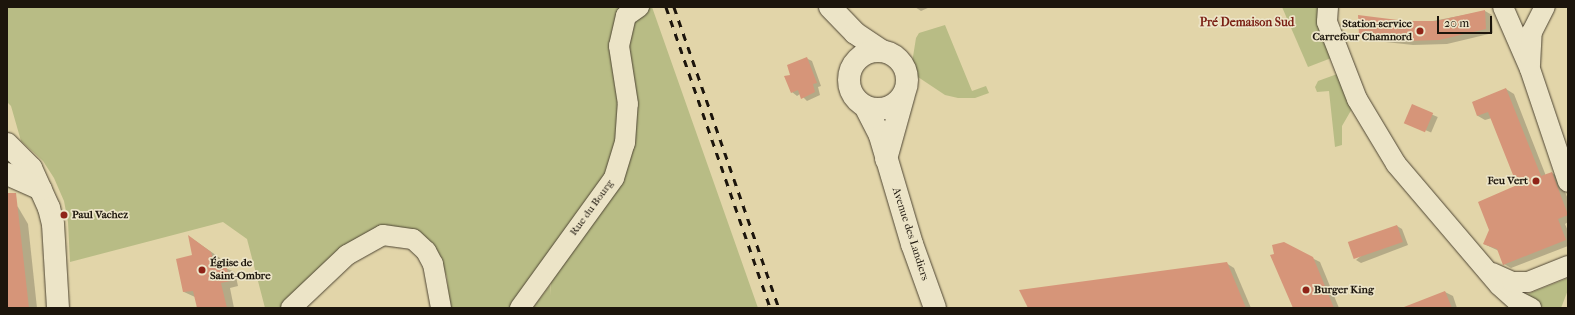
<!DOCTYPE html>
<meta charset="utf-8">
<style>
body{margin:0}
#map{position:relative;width:1575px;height:315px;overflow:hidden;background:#e2d5a9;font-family:"IM FELL French Canon",serif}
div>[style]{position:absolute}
.green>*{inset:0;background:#b8bc85}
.shadow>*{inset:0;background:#0003;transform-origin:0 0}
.building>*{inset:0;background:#d69579;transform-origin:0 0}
.roads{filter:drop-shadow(0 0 1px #4e4533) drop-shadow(0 0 1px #4e4533)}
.street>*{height:20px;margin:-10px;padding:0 10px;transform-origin:10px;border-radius:10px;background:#ece4c7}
.secondary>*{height:22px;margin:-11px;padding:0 11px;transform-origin:11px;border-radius:11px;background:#ece4c7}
.secondary>.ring{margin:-11px;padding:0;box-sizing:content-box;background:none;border:22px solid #ece4c7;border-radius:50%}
.rail>*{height:3px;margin-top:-1.5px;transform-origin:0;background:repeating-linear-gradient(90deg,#1c150c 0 7px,transparent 0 14px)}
.dots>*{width:11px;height:11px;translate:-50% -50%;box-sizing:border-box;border:2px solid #ece4c7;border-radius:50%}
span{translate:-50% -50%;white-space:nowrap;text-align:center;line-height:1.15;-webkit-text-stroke:3.5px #ece4c7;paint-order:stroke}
.poi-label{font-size:11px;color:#1c150c;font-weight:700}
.right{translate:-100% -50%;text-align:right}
.left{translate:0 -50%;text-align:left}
.street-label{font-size:11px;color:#1c150c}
.neighbourhood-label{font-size:12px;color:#7a1f14;font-weight:700}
.frame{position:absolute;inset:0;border:8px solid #1c150c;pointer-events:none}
.scale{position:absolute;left:1437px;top:16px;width:55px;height:18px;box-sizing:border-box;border:2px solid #1c150c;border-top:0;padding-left:5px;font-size:12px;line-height:14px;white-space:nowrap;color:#1c150c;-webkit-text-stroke:3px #ece4c7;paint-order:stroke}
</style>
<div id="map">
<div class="green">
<div style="clip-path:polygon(7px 7px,652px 7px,758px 308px,533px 308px,550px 285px,550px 296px,552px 252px,509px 308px,450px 308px,447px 277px,434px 245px,378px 233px,295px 308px,265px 308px,247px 239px,223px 222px,70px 262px,68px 222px,64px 201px,54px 178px,43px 161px,21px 141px,11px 106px,7px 102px)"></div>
<div style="clip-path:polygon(1282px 7px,1320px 7px,1334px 57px,1308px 67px)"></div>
<div style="clip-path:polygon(945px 25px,972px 91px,986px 86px,989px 93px,975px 98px,958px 98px,945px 95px,918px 77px,912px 63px,916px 38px,919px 33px)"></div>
<div style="clip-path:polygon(1340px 73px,1353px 107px,1342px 126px,1342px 145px,1335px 147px,1329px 91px,1317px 92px,1315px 87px,1318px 81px)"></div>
<div style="clip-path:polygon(1568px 278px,1568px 290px,1561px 308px,1546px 308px,1528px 301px,1525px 295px)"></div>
</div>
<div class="shadow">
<div style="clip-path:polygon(915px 7px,930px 7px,921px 11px)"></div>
<div style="clip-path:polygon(1485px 11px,1492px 15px,1493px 33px,1447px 44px,1413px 45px,1367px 40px,1360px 35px)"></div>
<div style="clip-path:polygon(806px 58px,812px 61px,821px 86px,818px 87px,820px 95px,807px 101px,800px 94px,797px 96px,792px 92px,792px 75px)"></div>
<div style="clip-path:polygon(1506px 89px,1514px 94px,1546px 176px,1552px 173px,1559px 178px,1568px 199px,1568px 222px,1565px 224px,1568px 231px,1568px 246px,1511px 268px,1504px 264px,1499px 251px,1484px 244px,1519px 186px,1492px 118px,1485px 120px,1478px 116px,1473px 102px)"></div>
<div style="left:1412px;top:106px;width:28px;height:17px;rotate:23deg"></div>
<div style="clip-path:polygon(7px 199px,18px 207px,28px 224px,37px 308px,7px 308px)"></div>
<div style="clip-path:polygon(1397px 226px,1402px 229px,1408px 245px,1361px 263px,1356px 260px)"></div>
<div style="clip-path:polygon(190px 237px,220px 258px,223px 267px,235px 272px,238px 286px,230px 288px,234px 308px,198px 308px,195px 297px,184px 292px,193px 256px)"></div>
<div style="clip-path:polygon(1312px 258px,1320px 262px,1339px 308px,1293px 308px)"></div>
<div style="clip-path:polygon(1226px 263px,1234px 268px,1251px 308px,1029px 308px)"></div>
<div style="clip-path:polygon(1445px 292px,1453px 296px,1457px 308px,1404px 308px)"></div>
</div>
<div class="building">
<div style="clip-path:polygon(1485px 10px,1486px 29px,1439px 40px,1405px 41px,1359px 36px,1358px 15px,1406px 21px,1436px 21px)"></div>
<div style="clip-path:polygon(807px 57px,817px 83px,813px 84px,815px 92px,801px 99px,798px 90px,791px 93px,784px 76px,790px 75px,787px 65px)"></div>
<div style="clip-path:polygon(1506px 88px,1541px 176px,1552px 172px,1568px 215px,1558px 219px,1566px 240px,1503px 265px,1497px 249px,1483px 244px,1489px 230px,1478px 202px,1517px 185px,1488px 112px,1477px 116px,1472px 102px)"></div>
<div style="left:1412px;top:104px;width:23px;height:21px;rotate:23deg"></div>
<div style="clip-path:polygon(7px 193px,16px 193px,29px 308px,7px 308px)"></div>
<div style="left:1397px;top:225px;width:18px;height:52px;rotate:71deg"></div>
<div style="clip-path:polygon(188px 235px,211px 252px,216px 267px,226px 265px,230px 281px,221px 283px,227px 308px,197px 308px,193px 291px,183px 292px,176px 259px,192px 255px)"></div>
<div style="clip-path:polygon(1284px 242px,1313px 257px,1334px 308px,1293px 308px,1270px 255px,1274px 254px,1272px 245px)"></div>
<div style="clip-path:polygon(1227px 262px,1246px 308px,1028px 308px,1019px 290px)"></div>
<div style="clip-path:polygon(1445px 291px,1452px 308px,1404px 308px,1404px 307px)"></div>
</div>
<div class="roads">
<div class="street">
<div style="left:1328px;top:7px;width:15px;rotate:94deg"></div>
<div style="left:1327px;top:22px;width:83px;rotate:68.7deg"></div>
<div style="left:1357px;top:99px;width:76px;rotate:59deg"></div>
<div style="left:1396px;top:164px;width:159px;rotate:49.6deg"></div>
<div style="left:1499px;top:285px;width:24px;rotate:42deg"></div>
<div style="left:1517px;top:301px;width:16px;rotate:27deg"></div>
<div style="left:1503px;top:7px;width:68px;rotate:66.5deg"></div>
<div style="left:1530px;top:69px;width:119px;rotate:71.4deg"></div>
<div style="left:1530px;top:65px;width:33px;rotate:-87deg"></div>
<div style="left:1532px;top:32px;width:28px;rotate:-63deg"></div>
<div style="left:1492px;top:273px;width:22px;rotate:24deg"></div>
<div style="left:1512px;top:282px;width:16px"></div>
<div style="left:1528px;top:282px;width:43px;rotate:-21.8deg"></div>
<div style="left:291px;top:308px;width:77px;rotate:-43.4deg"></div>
<div style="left:347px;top:255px;width:41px;rotate:-29.1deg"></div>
<div style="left:383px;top:235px;width:30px;rotate:8deg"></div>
<div style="left:413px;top:239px;width:18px;rotate:43deg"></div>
<div style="left:426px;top:251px;width:15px;rotate:62deg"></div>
<div style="left:433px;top:264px;width:45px;rotate:79.7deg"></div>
<div style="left:520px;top:308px;width:160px;rotate:-54.1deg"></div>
<div style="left:614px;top:178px;width:37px;rotate:-73deg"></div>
<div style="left:625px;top:143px;width:39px;rotate:-86deg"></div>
<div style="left:628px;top:104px;width:59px;rotate:-98.8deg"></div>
<div style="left:619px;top:46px;width:31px;rotate:-77deg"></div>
<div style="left:626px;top:16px;width:16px;rotate:-35deg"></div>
</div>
<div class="secondary">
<div style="left:830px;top:7px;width:36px;rotate:46deg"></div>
<div style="left:855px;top:33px;width:32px;rotate:34deg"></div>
<div class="ring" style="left:849px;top:51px;width:36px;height:36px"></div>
<div style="left:866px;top:108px;width:31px;rotate:63deg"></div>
<div style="left:880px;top:136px;width:113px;rotate:73.5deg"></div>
<div style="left:912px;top:244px;width:68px;rotate:70.2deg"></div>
<div style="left:7px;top:144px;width:34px;rotate:45deg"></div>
<div style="left:31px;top:168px;width:44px;rotate:65.8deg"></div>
<div style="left:49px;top:208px;width:16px;rotate:76deg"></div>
<div style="left:53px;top:224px;width:84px;rotate:86.6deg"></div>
<div style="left:886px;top:159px;width:67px;rotate:-74.5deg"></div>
<div style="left:7px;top:174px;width:37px;rotate:24deg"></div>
</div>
</div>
<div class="rail">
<div style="left:666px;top:7px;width:318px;rotate:70.9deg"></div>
<div style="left:674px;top:7px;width:319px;rotate:70.8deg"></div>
</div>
<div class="dots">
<div style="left:1420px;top:31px;background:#8f2418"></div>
<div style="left:1536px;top:181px;background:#8f2418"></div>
<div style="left:64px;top:215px;background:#8f2418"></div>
<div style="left:202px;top:270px;background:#8f2418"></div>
<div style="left:1306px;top:290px;background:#8f2418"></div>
</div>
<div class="poi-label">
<span class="right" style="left:1412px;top:31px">Station-service<br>Carrefour Chamnord</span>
<span class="right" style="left:1528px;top:181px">Feu Vert</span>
<span class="left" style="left:72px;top:215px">Paul Vachez</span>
<span class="left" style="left:210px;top:270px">Église de<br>Saint-Ombre</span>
<span class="left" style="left:1314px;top:290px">Burger King</span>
</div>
<div class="street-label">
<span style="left:592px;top:208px;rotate:-54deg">Rue du Bourg</span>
<span style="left:910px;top:234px;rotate:72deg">Avenue des Landiers</span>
</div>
<div class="neighbourhood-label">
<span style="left:1247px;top:23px">Pré Demaison Sud</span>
</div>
<div class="frame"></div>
<div class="scale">20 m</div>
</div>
